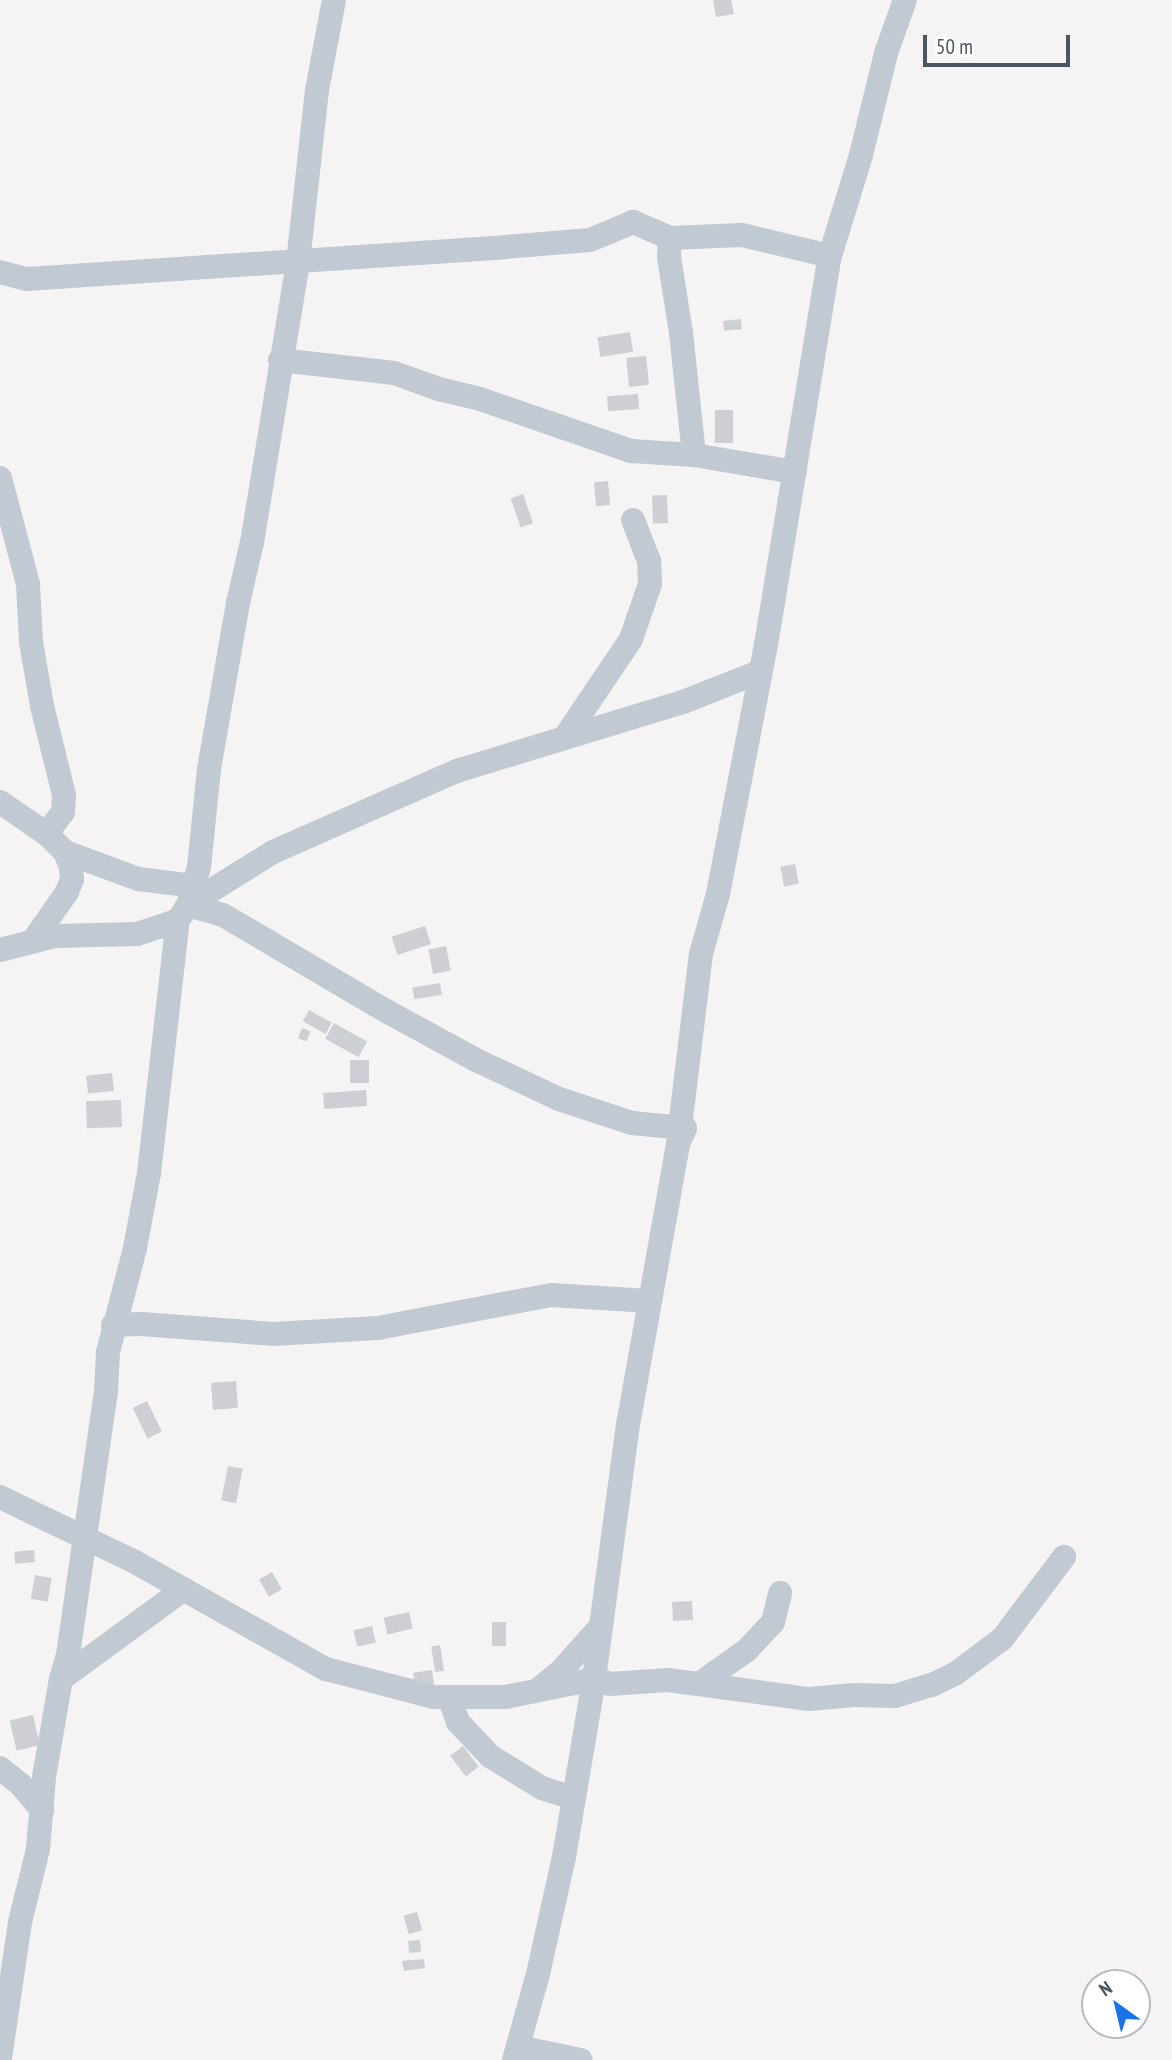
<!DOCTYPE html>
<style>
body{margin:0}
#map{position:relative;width:1172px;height:2060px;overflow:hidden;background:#f5f3f3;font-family:"PT Sans Narrow",sans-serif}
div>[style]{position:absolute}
.building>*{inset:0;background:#cdcfd5;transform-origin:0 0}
.minor>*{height:24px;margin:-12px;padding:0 12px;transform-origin:12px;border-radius:12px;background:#c1cad2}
span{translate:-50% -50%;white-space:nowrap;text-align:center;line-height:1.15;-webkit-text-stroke:5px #fff;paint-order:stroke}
.north{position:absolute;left:1081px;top:1969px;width:70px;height:70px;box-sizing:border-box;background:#fff;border:2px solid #b7bbc0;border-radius:50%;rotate:326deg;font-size:19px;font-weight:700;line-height:28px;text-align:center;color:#4a5661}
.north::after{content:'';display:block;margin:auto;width:24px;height:32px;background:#1a73e8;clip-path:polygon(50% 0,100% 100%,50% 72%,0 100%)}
.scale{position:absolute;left:923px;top:35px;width:147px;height:32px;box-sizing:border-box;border:4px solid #4a5661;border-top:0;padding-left:9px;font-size:21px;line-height:24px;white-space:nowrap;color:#4a5661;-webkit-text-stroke:5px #fff;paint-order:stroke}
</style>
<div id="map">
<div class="building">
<div style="clip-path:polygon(713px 0,731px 0,734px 14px,716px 17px)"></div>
<div style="left:741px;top:319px;width:10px;height:18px;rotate:84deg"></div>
<div style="left:630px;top:332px;width:20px;height:33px;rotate:81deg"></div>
<div style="left:646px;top:356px;width:29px;height:20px;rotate:84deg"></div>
<div style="left:638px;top:394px;width:15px;height:31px;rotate:86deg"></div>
<div style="left:715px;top:410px;width:18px;height:33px"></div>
<div style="left:608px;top:481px;width:24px;height:14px;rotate:85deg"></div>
<div style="left:523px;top:494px;width:31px;height:13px;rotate:71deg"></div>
<div style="left:667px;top:495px;width:28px;height:15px;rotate:88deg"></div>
<div style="left:795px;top:864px;width:20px;height:15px;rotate:79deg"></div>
<div style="left:425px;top:926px;width:19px;height:35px;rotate:72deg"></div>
<div style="left:446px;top:946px;width:25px;height:18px;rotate:79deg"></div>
<div style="left:440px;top:983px;width:12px;height:28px;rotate:81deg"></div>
<div style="left:309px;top:1010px;width:26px;height:13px;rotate:29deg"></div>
<div style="left:334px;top:1023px;width:38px;height:18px;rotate:29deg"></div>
<div style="left:302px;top:1028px;width:9px;height:11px;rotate:21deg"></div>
<div style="left:350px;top:1060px;width:19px;height:23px"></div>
<div style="left:112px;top:1073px;width:18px;height:26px;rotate:84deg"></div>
<div style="left:366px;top:1090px;width:16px;height:43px;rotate:86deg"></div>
<div style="left:121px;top:1100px;width:27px;height:35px;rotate:88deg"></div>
<div style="left:236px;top:1381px;width:27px;height:25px;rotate:86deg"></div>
<div style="left:147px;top:1401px;width:34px;height:16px;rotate:64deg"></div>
<div style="left:228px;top:1466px;width:15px;height:35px;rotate:11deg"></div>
<div style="left:34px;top:1550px;width:12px;height:20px;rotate:85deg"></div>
<div style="left:272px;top:1572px;width:20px;height:15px;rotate:60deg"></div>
<div style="left:35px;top:1575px;width:17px;height:24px;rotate:10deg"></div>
<div style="left:692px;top:1601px;width:19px;height:20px;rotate:87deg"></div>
<div style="left:409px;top:1612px;width:17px;height:26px;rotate:77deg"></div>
<div style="left:492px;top:1622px;width:14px;height:24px"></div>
<div style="left:372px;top:1626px;width:17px;height:19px;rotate:77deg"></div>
<div style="left:440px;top:1645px;width:26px;height:9px;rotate:81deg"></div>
<div style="left:432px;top:1670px;width:15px;height:19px;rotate:82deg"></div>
<div style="left:33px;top:1715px;width:31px;height:24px;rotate:77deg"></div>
<div style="left:463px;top:1746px;width:26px;height:16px;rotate:53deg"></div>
<div style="left:417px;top:1912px;width:19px;height:14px;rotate:74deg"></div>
<div style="left:420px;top:1940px;width:12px;height:12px;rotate:85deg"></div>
<div style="clip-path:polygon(424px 1959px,425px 1968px,404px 1971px,402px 1961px)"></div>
</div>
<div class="minor">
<div style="left:334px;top:0;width:92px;rotate:100.7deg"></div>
<div style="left:317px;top:90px;width:173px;rotate:96.3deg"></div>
<div style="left:298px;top:262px;width:284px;rotate:99.3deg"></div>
<div style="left:252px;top:542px;width:63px;rotate:102.9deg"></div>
<div style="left:238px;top:603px;width:169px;rotate:99.9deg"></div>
<div style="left:209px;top:769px;width:99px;rotate:95.8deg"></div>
<div style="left:199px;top:867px;width:40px;rotate:106deg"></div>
<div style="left:188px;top:905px;width:36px;rotate:16deg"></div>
<div style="left:223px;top:915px;width:191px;rotate:30.5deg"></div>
<div style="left:388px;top:1012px;width:100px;rotate:28.6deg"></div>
<div style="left:476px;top:1060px;width:92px;rotate:25.2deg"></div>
<div style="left:559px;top:1099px;width:77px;rotate:18.2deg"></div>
<div style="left:632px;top:1123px;width:53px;rotate:5.4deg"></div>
<div style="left:670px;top:238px;width:19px;rotate:93deg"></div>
<div style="left:669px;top:257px;width:77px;rotate:81deg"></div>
<div style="left:681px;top:333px;width:123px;rotate:83.9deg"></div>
<div style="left:0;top:272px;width:28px;rotate:15deg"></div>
<div style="left:27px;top:279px;width:468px;rotate:-3.8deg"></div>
<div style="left:494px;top:248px;width:96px;rotate:-4.8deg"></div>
<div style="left:590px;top:240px;width:47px;rotate:-22.7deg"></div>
<div style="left:633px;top:222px;width:40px;rotate:23.4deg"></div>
<div style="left:670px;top:238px;width:72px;rotate:-2.4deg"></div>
<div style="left:742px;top:235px;width:90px;rotate:13.4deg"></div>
<div style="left:280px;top:360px;width:115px;rotate:6.5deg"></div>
<div style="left:394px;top:373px;width:48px;rotate:19.6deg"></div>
<div style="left:439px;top:389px;width:42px;rotate:13.7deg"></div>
<div style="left:480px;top:399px;width:160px;rotate:19deg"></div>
<div style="left:631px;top:451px;width:63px;rotate:3.6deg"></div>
<div style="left:694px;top:455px;width:102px;rotate:9.6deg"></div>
<div style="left:0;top:478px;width:110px;rotate:75.2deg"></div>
<div style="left:28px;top:584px;width:58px;rotate:87deg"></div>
<div style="left:31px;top:642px;width:65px;rotate:80.2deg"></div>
<div style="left:42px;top:706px;width:92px;rotate:76.1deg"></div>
<div style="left:64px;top:795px;width:17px;rotate:93deg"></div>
<div style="left:63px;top:812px;width:26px;rotate:127deg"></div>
<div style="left:565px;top:737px;width:118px;rotate:-56deg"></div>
<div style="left:631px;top:639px;width:58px;rotate:-70.9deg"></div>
<div style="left:650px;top:584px;width:23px;rotate:-92deg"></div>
<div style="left:649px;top:561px;width:44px;rotate:-111.3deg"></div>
<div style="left:0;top:802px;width:58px;rotate:34.5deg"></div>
<div style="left:48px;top:835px;width:24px;rotate:45deg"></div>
<div style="left:65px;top:852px;width:16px;rotate:68deg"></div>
<div style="left:71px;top:867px;width:12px;rotate:85deg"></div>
<div style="left:72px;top:879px;width:14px;rotate:111deg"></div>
<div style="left:67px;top:892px;width:60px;rotate:124.8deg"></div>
<div style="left:65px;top:852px;width:78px;rotate:20.3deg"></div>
<div style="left:138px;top:879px;width:56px;rotate:7.1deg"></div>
<div style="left:0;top:950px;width:57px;rotate:-14.3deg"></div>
<div style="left:55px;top:936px;width:82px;rotate:-1.4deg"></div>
<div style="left:137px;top:934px;width:23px;rotate:-18deg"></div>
<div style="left:159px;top:927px;width:20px;rotate:-20deg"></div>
<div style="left:178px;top:920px;width:18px;rotate:-56deg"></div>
<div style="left:188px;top:905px;width:100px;rotate:-31.9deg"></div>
<div style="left:273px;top:852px;width:201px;rotate:-23.8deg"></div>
<div style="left:457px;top:771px;width:236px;rotate:-17deg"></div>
<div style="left:683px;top:702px;width:82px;rotate:-21.5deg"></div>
<div style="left:113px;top:1325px;width:28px;rotate:-2deg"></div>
<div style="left:141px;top:1324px;width:132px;rotate:4.3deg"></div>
<div style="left:273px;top:1334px;width:105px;rotate:-3.3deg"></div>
<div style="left:378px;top:1328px;width:176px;rotate:-10.8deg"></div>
<div style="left:551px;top:1295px;width:99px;rotate:3.5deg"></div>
<div style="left:0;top:1497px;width:150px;rotate:25.7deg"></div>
<div style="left:135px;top:1562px;width:219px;rotate:29.3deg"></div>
<div style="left:326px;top:1669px;width:112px;rotate:14.5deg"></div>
<div style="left:434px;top:1697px;width:71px"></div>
<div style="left:505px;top:1697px;width:91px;rotate:-11.4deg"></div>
<div style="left:594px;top:1679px;width:17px;rotate:17deg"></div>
<div style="left:610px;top:1684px;width:58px;rotate:-3.9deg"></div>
<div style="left:668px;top:1680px;width:142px;rotate:7.7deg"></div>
<div style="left:809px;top:1699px;width:45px;rotate:-5.1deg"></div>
<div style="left:854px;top:1695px;width:41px;rotate:1.4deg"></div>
<div style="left:895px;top:1696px;width:39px;rotate:-17deg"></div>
<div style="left:932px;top:1685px;width:25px;rotate:-26deg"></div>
<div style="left:955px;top:1674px;width:59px;rotate:-36.7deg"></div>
<div style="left:1002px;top:1639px;width:103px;rotate:-52.9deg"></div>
<div style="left:61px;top:1679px;width:152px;rotate:-36.2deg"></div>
<div style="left:699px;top:1684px;width:59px;rotate:-35.3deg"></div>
<div style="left:747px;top:1650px;width:38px;rotate:-47deg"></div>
<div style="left:773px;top:1622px;width:30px;rotate:-76deg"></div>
<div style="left:540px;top:1688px;width:27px;rotate:-39deg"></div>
<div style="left:561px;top:1671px;width:59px;rotate:-48.4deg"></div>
<div style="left:449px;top:1697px;width:27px;rotate:70deg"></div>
<div style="left:458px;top:1722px;width:47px;rotate:46.7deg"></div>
<div style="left:490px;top:1756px;width:61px;rotate:31.6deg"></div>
<div style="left:542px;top:1788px;width:33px;rotate:18deg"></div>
<div style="left:0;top:1768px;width:27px;rotate:39deg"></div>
<div style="left:21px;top:1785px;width:33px;rotate:50deg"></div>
<div style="left:518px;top:2047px;width:64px;rotate:11.7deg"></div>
<div style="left:0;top:2058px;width:137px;rotate:-81.6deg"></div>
<div style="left:20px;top:1922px;width:75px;rotate:-76.1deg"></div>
<div style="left:38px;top:1849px;width:72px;rotate:-85.2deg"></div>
<div style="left:44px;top:1777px;width:99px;rotate:-80.2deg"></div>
<div style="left:61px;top:1679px;width:25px;rotate:-74deg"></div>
<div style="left:68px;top:1655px;width:266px;rotate:-81.8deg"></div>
<div style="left:106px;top:1392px;width:40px;rotate:-87.1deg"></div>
<div style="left:108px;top:1352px;width:107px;rotate:-75.4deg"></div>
<div style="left:135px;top:1248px;width:76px;rotate:-79.4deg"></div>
<div style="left:149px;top:1173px;width:255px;rotate:-83.5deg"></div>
<div style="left:514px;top:2060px;width:89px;rotate:-74.4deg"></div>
<div style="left:538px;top:1974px;width:120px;rotate:-77.5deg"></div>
<div style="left:564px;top:1857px;width:181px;rotate:-80.4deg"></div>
<div style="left:594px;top:1679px;width:256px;rotate:-82.4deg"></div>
<div style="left:628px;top:1425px;width:285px;rotate:-79.9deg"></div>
<div style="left:678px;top:1144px;width:17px;rotate:-66deg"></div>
<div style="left:685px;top:1128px;width:5px;rotate:-169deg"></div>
<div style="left:680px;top:1127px;width:174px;rotate:-83.1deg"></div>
<div style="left:701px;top:954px;width:62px;rotate:-74.2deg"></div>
<div style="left:718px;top:894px;width:254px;rotate:-79.1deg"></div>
<div style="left:766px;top:645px;width:394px;rotate:-80.7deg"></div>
<div style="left:830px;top:256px;width:106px;rotate:-72.9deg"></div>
<div style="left:861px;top:155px;width:105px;rotate:-76.2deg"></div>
<div style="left:886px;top:53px;width:56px;rotate:-70.3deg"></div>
</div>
<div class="north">N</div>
<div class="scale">50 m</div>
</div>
